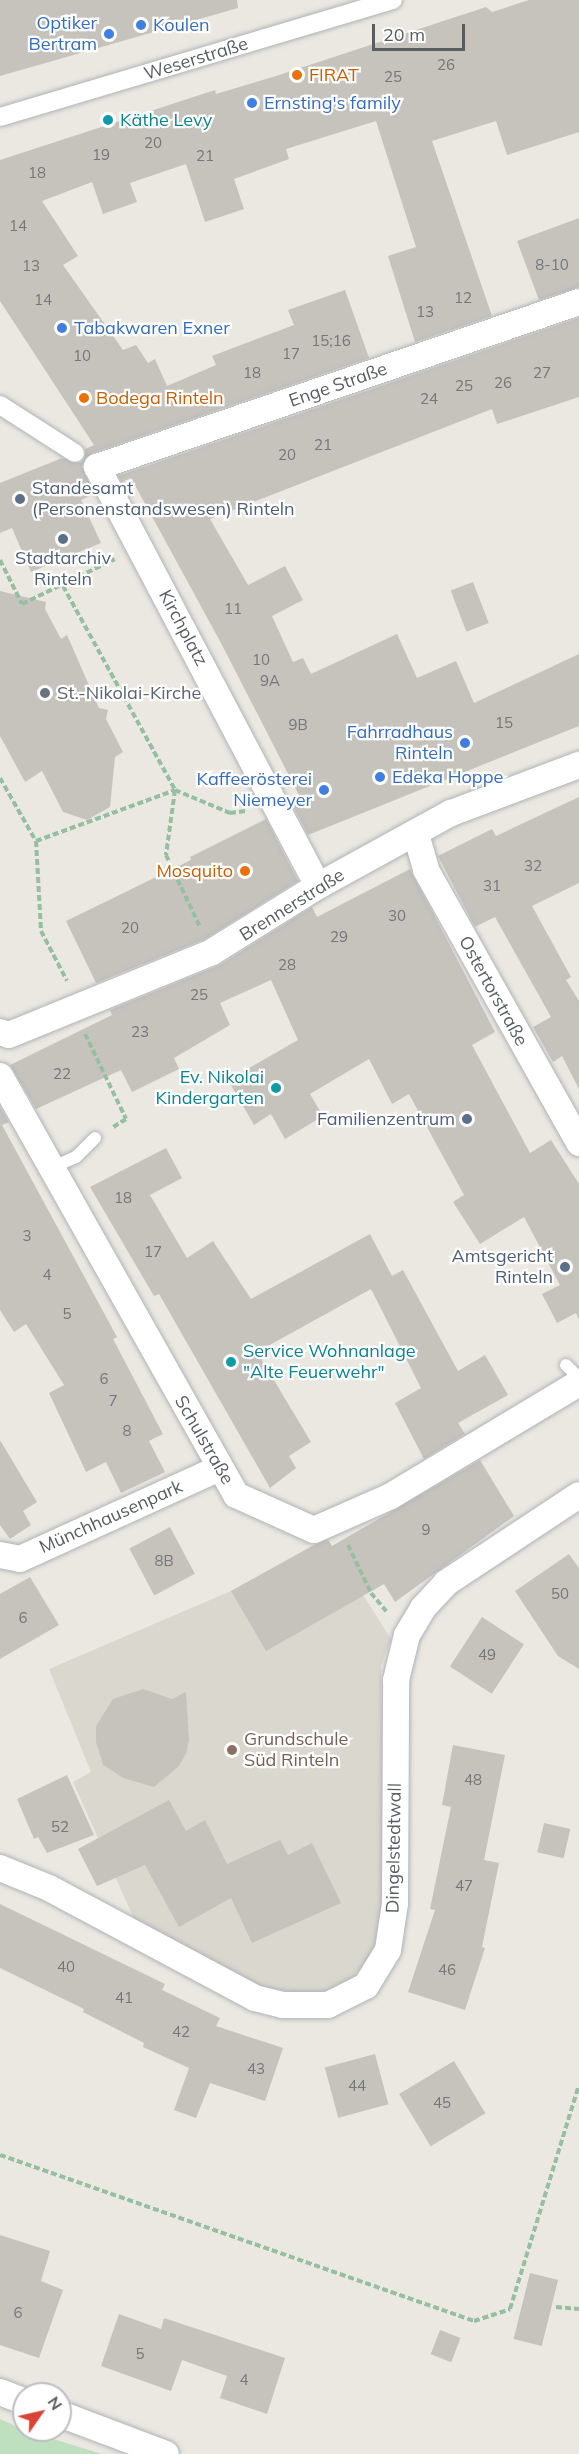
<!DOCTYPE html>
<meta charset="utf-8">
<style>
body{margin:0}
#map{position:relative;width:579px;height:2454px;overflow:hidden;background:#eae8e0;font-family:Mulish,sans-serif}
div>[style]{position:absolute}
.education>*{inset:0;background:#dad7ce}
.green>*{inset:0;background:#bee0be}
.building>*{inset:0;background:#c6c3bd;transform-origin:0 0}
.path>*{height:4px;margin-top:-2px;transform-origin:0;background:repeating-linear-gradient(90deg,#96bea2 0 6px,transparent 0 9px)}
.roads{filter:drop-shadow(0 0 2px #b0b3b7) drop-shadow(0 0 2px #b0b3b7)}
.service>*{height:12px;margin:-6px;padding:0 6px;transform-origin:6px;border-radius:6px;background:#fff}
.pedestrian>*{height:18px;margin:-9px;padding:0 9px;transform-origin:9px;border-radius:9px;background:#fff}
.minor>*{height:26px;margin:-13px;padding:0 13px;transform-origin:13px;border-radius:13px;background:#fff}
.dots>*{width:16px;height:16px;translate:-50% -50%;box-sizing:border-box;border:3px solid #fff;border-radius:50%}
span{translate:-50% -50%;white-space:nowrap;text-align:center;line-height:1.15;-webkit-text-stroke:4.5px #fff;paint-order:stroke}
.number-label{font-size:15px;color:#747677}
.number-label span{-webkit-text-stroke-width:0}
.shop-label{font-size:18px;color:#366cbe}
.right{translate:-100% -50%;text-align:right}
.left{translate:0 -50%;text-align:left}
.street-label{font-size:18px;color:#595c60}
.food-label{font-size:18px;color:#c56008}
.culture-label{font-size:18px;color:#0d838f}
.service-label{font-size:18px;color:#4e5e75}
.worship-label{font-size:18px;color:#5b616d}
.education-label{font-size:18px;color:#785e54}
.north{position:absolute;left:12px;top:2382px;width:60px;height:60px;box-sizing:border-box;background:#fff;border:2px solid #bdbebf;border-radius:50%;rotate:56deg;font-size:16px;font-weight:700;line-height:24px;text-align:center;color:#595c60}
.north::after{content:'';display:block;margin:auto;width:21px;height:27px;background:#d94437;clip-path:polygon(50% 0,100% 100%,50% 72%,0 100%)}
.scale{position:absolute;left:372px;top:24px;width:93px;height:27px;box-sizing:border-box;border:3px solid #595c60;border-top:0;padding-left:8px;font-size:18px;line-height:21px;white-space:nowrap;color:#595c60;-webkit-text-stroke:4px #fff;paint-order:stroke}
</style>
<div id="map">
<div class="education">
<div style="clip-path:polygon(327px 1538px,391px 1639px,381px 1666px,383px 1900px,376px 1953px,346px 1984px,312px 1995px,253px 1985px,135px 1921px,73px 1782px,91px 1772px,49px 1669px,231px 1591px)"></div>
</div>
<div class="green">
<div style="clip-path:polygon(0 2419px,24px 2430px,102px 2454px,0 2454px)"></div>
</div>
<div class="building">
<div style="clip-path:polygon(0 0,237px 0,238px 8px,0 76px)"></div>
<div style="clip-path:polygon(529px 0,579px 0,579px 132px,507px 155px,496px 121px,432px 141px,492px 316px,415px 342px,388px 256px,416px 247px,376px 121px,286px 149px,289px 159px,234px 179px,244px 209px,205px 222px,186px 164px,130px 183px,137px 202px,103px 214px,92px 182px,42px 201px,78px 256px,63px 265px,123px 350px,136px 345px,148px 363px,155px 359px,167px 386px,216px 365px,212px 356px,294px 325px,288px 310px,345px 290px,369px 358px,92px 453px,82px 466px,94px 494px,81px 500px,101px 543px,31px 572px,12px 528px,0 533px,0 483px,62px 458px,80px 463px,85px 459px,85px 449px,94px 445px,0 301px,0 160px,215px 90px,216px 94px,276px 76px,486px 7px,492px 12px)"></div>
<div style="clip-path:polygon(579px 218px,579px 287px,539px 300px,517px 241px)"></div>
<div style="clip-path:polygon(579px 318px,579px 397px,497px 424px,492px 409px,210px 519px,248px 585px,285px 566px,303px 600px,272px 616px,293px 662px,303px 658px,311px 674px,397px 634px,417px 678px,456px 661px,474px 703px,579px 654px,579px 726px,308px 835px,293px 806px,302px 801px,221px 643px,131px 478px,122px 482px,118px 476px)"></div>
<div style="left:473px;top:582px;width:44px;height:24px;rotate:69deg"></div>
<div style="clip-path:polygon(0 591px,46px 602px,45px 609px,61px 639px,67px 635px,99px 708px,108px 710px,106px 719px,123px 752px,115px 757px,110px 807px,87px 820px,63px 812px,42px 771px,25px 782px,0 736px)"></div>
<div style="clip-path:polygon(579px 797px,579px 883px,532px 906px,571px 977px,566px 980px,579px 1001px,579px 1089px,562px 1056px,553px 1062px,533px 1027px,551px 1017px,495px 917px,475px 927px,438px 856px,492px 829px,496px 836px)"></div>
<div style="clip-path:polygon(266px 819px,298px 881px,205px 939px,96px 983px,66px 921px,191px 860px,190px 857px)"></div>
<div style="clip-path:polygon(410px 869px,495px 1032px,472px 1045px,530px 1153px,551px 1140px,579px 1184px,579px 1320px,576px 1313px,557px 1323px,542px 1294px,560px 1285px,524px 1217px,480px 1244px,453px 1202px,464px 1195px,409px 1094px,392px 1104px,369px 1059px,310px 1094px,323px 1116px,285px 1139px,271px 1114px,254px 1125px,228px 1080px,298px 1040px,271px 980px,220px 1003px,230px 1025px,174px 1058px,179px 1069px,132px 1092px,121px 1070px,36px 1109px,10px 1065px,112px 1015px,110px 1010px,220px 965px,312px 907px,317px 917px)"></div>
<div style="clip-path:polygon(0 1107px,9px 1122px,2px 1125px,117px 1337px,113px 1339px,163px 1434px,149px 1441px,165px 1472px,121px 1493px,106px 1462px,86px 1472px,49px 1393px,64px 1385px,26px 1324px,14px 1332px,0 1310px)"></div>
<div style="clip-path:polygon(166px 1148px,182px 1178px,150px 1195px,187px 1258px,213px 1241px,251px 1299px,370px 1234px,392px 1276px,403px 1270px,458px 1371px,485px 1355px,508px 1395px,458px 1423px,465px 1434px,424px 1459px,395px 1403px,421px 1388px,371px 1289px,257px 1352px,311px 1442px,289px 1456px,296px 1468px,270px 1488px,159px 1294px,154px 1296px,90px 1187px)"></div>
<div style="clip-path:polygon(0 1440px,37px 1502px,23px 1511px,31px 1525px,10px 1539px,0 1525px)"></div>
<div style="clip-path:polygon(480px 1460px,514px 1516px,395px 1602px,384px 1584px,266px 1651px,231px 1591px,314px 1545px,328px 1540px,332px 1546px)"></div>
<div style="left:170px;top:1527px;width:53px;height:46px;rotate:62deg"></div>
<div style="clip-path:polygon(569px 1554px,579px 1568px,579px 1669px,558px 1656px,515px 1591px)"></div>
<div style="clip-path:polygon(30px 1577px,59px 1625px,0 1659px,0 1594px)"></div>
<div style="left:482px;top:1617px;width:50px;height:59px;rotate:33deg"></div>
<div style="clip-path:polygon(143px 1689px,172px 1699px,186px 1692px,189px 1740px,186px 1754px,178px 1767px,154px 1787px,123px 1778px,103px 1765px,96px 1742px,96px 1726px,113px 1699px)"></div>
<div style="clip-path:polygon(453px 1745px,505px 1755px,484px 1860px,499px 1863px,482px 1947px,485px 1948px,465px 2010px,408px 1992px,435px 1910px,430px 1909px,451px 1807px,442px 1805px)"></div>
<div style="clip-path:polygon(67px 1775px,94px 1835px,47px 1853px,38px 1837px,34px 1839px,17px 1799px)"></div>
<div style="clip-path:polygon(169px 1800px,186px 1831px,205px 1820px,227px 1864px,280px 1840px,288px 1855px,312px 1843px,341px 1903px,252px 1943px,231px 1898px,179px 1927px,145px 1865px,97px 1886px,78px 1849px)"></div>
<div style="left:544px;top:1823px;width:27px;height:30px;rotate:13deg"></div>
<div style="clip-path:polygon(0 1904px,165px 1984px,162px 1990px,220px 2018px,216px 2026px,283px 2048px,265px 2101px,210px 2083px,196px 2118px,174px 2110px,189px 2068px,143px 2047px,144px 2043px,83px 2012px,84px 2009px,0 1968px)"></div>
<div style="left:375px;top:2054px;width:52px;height:52px;rotate:75deg"></div>
<div style="left:454px;top:2061px;width:61px;height:64px;rotate:59deg"></div>
<div style="clip-path:polygon(0 2235px,50px 2251px,41px 2281px,63px 2290px,39px 2358px,0 2345px)"></div>
<div style="left:530px;top:2273px;width:29px;height:68px;rotate:14deg"></div>
<div style="clip-path:polygon(119px 2314px,161px 2329px,164px 2318px,285px 2358px,267px 2414px,220px 2398px,227px 2376px,182px 2360px,171px 2391px,101px 2366px)"></div>
<div style="left:440px;top:2330px;width:22px;height:26px;rotate:21deg"></div>
</div>
<div class="path">
<div style="left:0;top:560px;width:49px;rotate:63.4deg"></div>
<div style="left:22px;top:604px;width:103px;rotate:-25.8deg"></div>
<div style="left:63px;top:586px;width:233px;rotate:61.2deg"></div>
<div style="left:175px;top:790px;width:60px;rotate:22.7deg"></div>
<div style="left:230px;top:813px;width:16px;rotate:-7deg"></div>
<div style="left:0;top:778px;width:73px;rotate:60.3deg"></div>
<div style="left:36px;top:841px;width:90px;rotate:86.8deg"></div>
<div style="left:41px;top:931px;width:56px;rotate:62.5deg"></div>
<div style="left:36px;top:841px;width:148px;rotate:-20.1deg"></div>
<div style="left:175px;top:790px;width:66px;rotate:97.9deg"></div>
<div style="left:166px;top:855px;width:80px;rotate:64.7deg"></div>
<div style="left:85px;top:1034px;width:94px;rotate:64.2deg"></div>
<div style="left:126px;top:1119px;width:15px;rotate:148deg"></div>
<div style="left:348px;top:1545px;width:53px;rotate:64.4deg"></div>
<div style="left:371px;top:1593px;width:26px;rotate:50deg"></div>
<div style="left:0;top:2155px;width:502px;rotate:19.3deg"></div>
<div style="left:474px;top:2321px;width:38px;rotate:-18deg"></div>
<div style="left:510px;top:2309px;width:234px;rotate:-72.9deg"></div>
<div style="left:556px;top:2307px;width:23px;rotate:5deg"></div>
</div>
<div class="roads">
<div class="service">
<div style="left:51px;top:1168px;width:27px;rotate:-24deg"></div>
<div style="left:76px;top:1157px;width:27px;rotate:-45deg"></div>
<div style="left:566px;top:1365px;width:18px;rotate:45deg"></div>
</div>
<div class="pedestrian">
<div style="left:0;top:117px;width:410px;rotate:-16.6deg"></div>
<div style="left:0;top:405px;width:89px;rotate:32.6deg"></div>
</div>
<div class="minor">
<div style="left:416px;top:834px;width:37px;rotate:74deg"></div>
<div style="left:426px;top:870px;width:313px;rotate:60.7deg"></div>
<div style="left:318px;top:886px;width:474px;rotate:-117.8deg"></div>
<div style="left:97px;top:467px;width:509px;rotate:-18.9deg"></div>
<div style="left:0;top:1032px;width:9px;rotate:18deg"></div>
<div style="left:9px;top:1035px;width:219px;rotate:-22.2deg"></div>
<div style="left:212px;top:952px;width:125px;rotate:-31.9deg"></div>
<div style="left:318px;top:886px;width:152px;rotate:-28.8deg"></div>
<div style="left:451px;top:813px;width:137px;rotate:-20.6deg"></div>
<div style="left:0;top:1076px;width:481px;rotate:60.6deg"></div>
<div style="left:236px;top:1495px;width:85px;rotate:24.2deg"></div>
<div style="left:314px;top:1530px;width:84px;rotate:-23.8deg"></div>
<div style="left:391px;top:1496px;width:219px;rotate:-31deg"></div>
<div style="left:0;top:1555px;width:20px;rotate:11deg"></div>
<div style="left:20px;top:1559px;width:220px;rotate:-24.5deg"></div>
<div style="left:0;top:1868px;width:53px;rotate:22.2deg"></div>
<div style="left:49px;top:1888px;width:234px;rotate:28.1deg"></div>
<div style="left:255px;top:1998px;width:29px;rotate:14deg"></div>
<div style="left:283px;top:2005px;width:45px"></div>
<div style="left:328px;top:2005px;width:42px;rotate:-26.6deg"></div>
<div style="left:366px;top:1986px;width:42px;rotate:-58.6deg"></div>
<div style="left:388px;top:1950px;width:48px;rotate:-81.5deg"></div>
<div style="left:395px;top:1903px;width:223px;rotate:-89.7deg"></div>
<div style="left:396px;top:1680px;width:46px;rotate:-76.3deg"></div>
<div style="left:407px;top:1635px;width:31px;rotate:-59deg"></div>
<div style="left:423px;top:1608px;width:34px;rotate:-47deg"></div>
<div style="left:446px;top:1583px;width:159px;rotate:-33.5deg"></div>
<div style="left:0;top:2392px;width:26px;rotate:21deg"></div>
<div style="left:60px;top:2414px;width:113px;rotate:20.7deg"></div>
</div>
</div>
<div class="dots">
<div style="left:141px;top:25px;background:#3f7fe0"></div>
<div style="left:109px;top:34px;background:#3f7fe0"></div>
<div style="left:297px;top:75px;background:#e8710a"></div>
<div style="left:252px;top:103px;background:#3f7fe0"></div>
<div style="left:108px;top:120px;background:#0f9aa8"></div>
<div style="left:62px;top:328px;background:#3f7fe0"></div>
<div style="left:84px;top:398px;background:#e8710a"></div>
<div style="left:20px;top:499px;background:#5c6f8a"></div>
<div style="left:63px;top:539px;background:#5c6f8a"></div>
<div style="left:45px;top:693px;background:#6b7280"></div>
<div style="left:465px;top:743px;background:#3f7fe0"></div>
<div style="left:380px;top:777px;background:#3f7fe0"></div>
<div style="left:324px;top:790px;background:#3f7fe0"></div>
<div style="left:245px;top:871px;background:#e8710a"></div>
<div style="left:276px;top:1088px;background:#0f9aa8"></div>
<div style="left:467px;top:1119px;background:#5c6f8a"></div>
<div style="left:565px;top:1267px;background:#5c6f8a"></div>
<div style="left:231px;top:1362px;background:#0f9aa8"></div>
<div style="left:232px;top:1750px;background:#8d6e63"></div>
</div>
<div class="number-label">
<span style="left:446px;top:65px">26</span>
<span style="left:393px;top:77px">25</span>
<span style="left:153px;top:143px">20</span>
<span style="left:101px;top:155px">19</span>
<span style="left:205px;top:156px">21</span>
<span style="left:37px;top:173px">18</span>
<span style="left:18px;top:226px">14</span>
<span style="left:552px;top:265px">8-10</span>
<span style="left:31px;top:266px">13</span>
<span style="left:463px;top:298px">12</span>
<span style="left:43px;top:300px">14</span>
<span style="left:425px;top:312px">13</span>
<span style="left:331px;top:341px">15;16</span>
<span style="left:291px;top:354px">17</span>
<span style="left:82px;top:356px">10</span>
<span style="left:252px;top:373px">18</span>
<span style="left:542px;top:373px">27</span>
<span style="left:503px;top:383px">26</span>
<span style="left:464px;top:386px">25</span>
<span style="left:429px;top:399px">24</span>
<span style="left:323px;top:445px">21</span>
<span style="left:287px;top:455px">20</span>
<span style="left:233px;top:609px">11</span>
<span style="left:261px;top:660px">10</span>
<span style="left:270px;top:681px">9A</span>
<span style="left:504px;top:723px">15</span>
<span style="left:298px;top:725px">9B</span>
<span style="left:533px;top:866px">32</span>
<span style="left:492px;top:886px">31</span>
<span style="left:397px;top:916px">30</span>
<span style="left:130px;top:928px">20</span>
<span style="left:339px;top:937px">29</span>
<span style="left:287px;top:965px">28</span>
<span style="left:199px;top:995px">25</span>
<span style="left:140px;top:1032px">23</span>
<span style="left:62px;top:1074px">22</span>
<span style="left:123px;top:1198px">18</span>
<span style="left:27px;top:1236px">3</span>
<span style="left:153px;top:1252px">17</span>
<span style="left:47px;top:1275px">4</span>
<span style="left:67px;top:1314px">5</span>
<span style="left:104px;top:1379px">6</span>
<span style="left:113px;top:1401px">7</span>
<span style="left:127px;top:1431px">8</span>
<span style="left:426px;top:1530px">9</span>
<span style="left:164px;top:1561px">8B</span>
<span style="left:560px;top:1594px">50</span>
<span style="left:23px;top:1618px">6</span>
<span style="left:487px;top:1655px">49</span>
<span style="left:473px;top:1780px">48</span>
<span style="left:60px;top:1827px">52</span>
<span style="left:464px;top:1886px">47</span>
<span style="left:66px;top:1967px">40</span>
<span style="left:447px;top:1970px">46</span>
<span style="left:124px;top:1998px">41</span>
<span style="left:181px;top:2032px">42</span>
<span style="left:256px;top:2069px">43</span>
<span style="left:357px;top:2086px">44</span>
<span style="left:442px;top:2103px">45</span>
<span style="left:18px;top:2313px">6</span>
<span style="left:140px;top:2354px">5</span>
<span style="left:244px;top:2380px">4</span>
</div>
<div class="shop-label">
<span class="right" style="left:97px;top:34px">Optiker<br>Bertram</span>
<span class="left" style="left:153px;top:25px">Koulen</span>
<span class="left" style="left:264px;top:103px">Ernsting's family</span>
<span class="left" style="left:74px;top:328px">Tabakwaren Exner</span>
<span class="right" style="left:453px;top:743px">Fahrradhaus<br>Rinteln</span>
<span class="left" style="left:392px;top:777px">Edeka Hoppe</span>
<span class="right" style="left:312px;top:790px">Kaffeerösterei<br>Niemeyer</span>
</div>
<div class="street-label">
<span style="left:196px;top:59px;rotate:-17deg">Weserstraße</span>
<span style="left:338px;top:385px;rotate:-19deg">Enge Straße</span>
<span style="left:183px;top:628px;rotate:62deg">Kirchplatz</span>
<span style="left:292px;top:905px;rotate:-32deg">Brennerstraße</span>
<span style="left:493px;top:991px;rotate:61deg">Ostertorstraße</span>
<span style="left:204px;top:1440px;rotate:60deg">Schulstraße</span>
<span style="left:111px;top:1517px;rotate:-24deg">Münchhausenpark</span>
<span style="left:394px;top:1848px;rotate:-89deg">Dingelstedtwall</span>
</div>
<div class="food-label">
<span class="left" style="left:309px;top:75px">FIRAT</span>
<span class="left" style="left:96px;top:398px">Bodega Rinteln</span>
<span class="right" style="left:233px;top:871px">Mosquito</span>
</div>
<div class="culture-label">
<span class="left" style="left:120px;top:120px">Käthe Levy</span>
<span class="right" style="left:264px;top:1088px">Ev. Nikolai<br>Kindergarten</span>
<span class="left" style="left:243px;top:1362px">Service Wohnanlage<br>"Alte Feuerwehr"</span>
</div>
<div class="service-label">
<span class="left" style="left:32px;top:499px">Standesamt<br>(Personenstandswesen) Rinteln</span>
<span style="left:63px;top:569px">Stadtarchiv<br>Rinteln</span>
<span class="right" style="left:455px;top:1119px">Familienzentrum</span>
<span class="right" style="left:553px;top:1267px">Amtsgericht<br>Rinteln</span>
</div>
<div class="worship-label">
<span class="left" style="left:57px;top:693px">St.-Nikolai-Kirche</span>
</div>
<div class="education-label">
<span class="left" style="left:244px;top:1750px">Grundschule<br>Süd Rinteln</span>
</div>
<div class="north">N</div>
<div class="scale">20 m</div>
</div>
